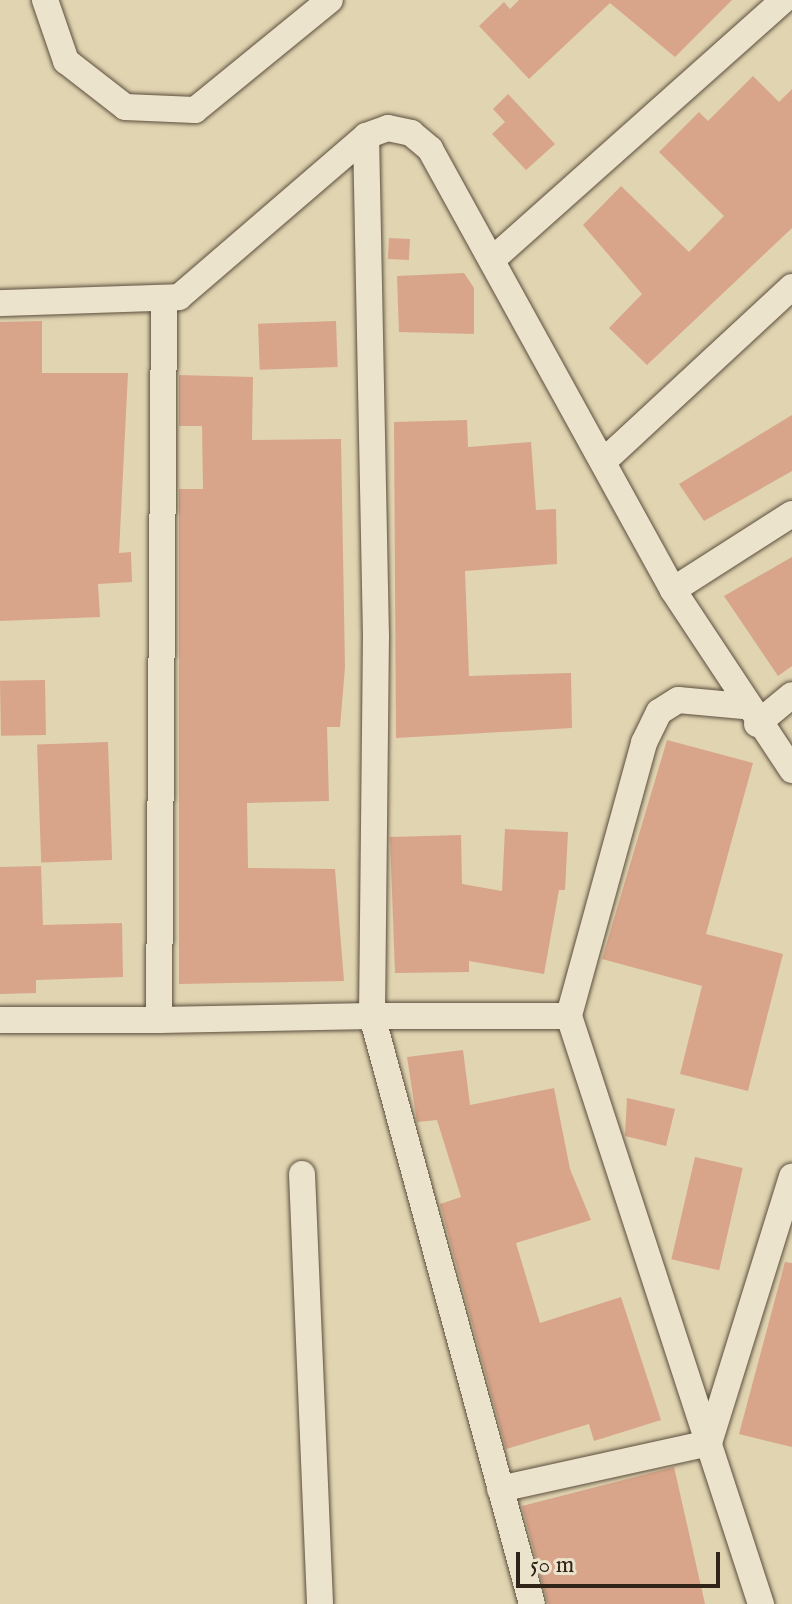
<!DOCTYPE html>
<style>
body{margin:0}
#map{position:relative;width:792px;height:1604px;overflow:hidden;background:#e1d4b1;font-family:"IM FELL English",serif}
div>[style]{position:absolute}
.building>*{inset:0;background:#d8a58a;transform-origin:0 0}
.roads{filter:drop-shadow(0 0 2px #5c4f3e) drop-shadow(0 0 2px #5c4f3e)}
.minor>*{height:26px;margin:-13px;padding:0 13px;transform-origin:13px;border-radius:13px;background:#ece3cc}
span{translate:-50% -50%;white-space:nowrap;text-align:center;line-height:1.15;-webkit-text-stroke:8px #ece3cc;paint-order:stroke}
.scale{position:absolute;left:516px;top:1552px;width:204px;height:36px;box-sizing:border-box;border:4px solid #302318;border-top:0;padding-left:10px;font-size:24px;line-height:28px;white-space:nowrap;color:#302318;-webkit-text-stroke:6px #ece3cc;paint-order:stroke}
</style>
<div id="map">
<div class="building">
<div style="clip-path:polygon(519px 0,732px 0,675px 57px,610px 3px,529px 79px,479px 26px,504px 2px,510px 9px)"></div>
<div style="clip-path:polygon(753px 76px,779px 102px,792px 89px,792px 228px,647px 365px,609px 328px,642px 294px,583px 225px,621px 186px,689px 252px,724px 216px,659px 152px,699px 112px,708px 121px)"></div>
<div style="clip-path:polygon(508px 94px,555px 144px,526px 170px,492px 134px,505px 122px,493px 109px)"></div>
<div style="left:389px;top:238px;width:21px;height:21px;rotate:3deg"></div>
<div style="clip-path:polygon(464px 273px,474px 288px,474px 334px,399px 332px,397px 276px)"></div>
<div style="clip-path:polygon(42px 321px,42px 373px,128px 373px,119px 553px,131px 552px,132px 582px,98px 584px,100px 617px,0 621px,0 322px)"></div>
<div style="left:336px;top:321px;width:46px;height:78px;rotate:88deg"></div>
<div style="clip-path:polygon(179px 375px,253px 377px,252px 440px,341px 439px,345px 667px,340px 727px,327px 727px,329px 801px,247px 803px,248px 868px,335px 869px,344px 981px,179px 984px,179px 489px,203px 489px,202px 426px,179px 426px)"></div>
<div style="clip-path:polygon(792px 415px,792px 471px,704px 521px,679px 484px)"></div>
<div style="clip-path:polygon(467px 420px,468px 447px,531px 442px,536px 510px,556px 509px,557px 564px,465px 571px,469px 676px,571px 673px,572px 728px,396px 738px,394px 422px)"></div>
<div style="clip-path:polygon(792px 557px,792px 666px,778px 676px,724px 596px)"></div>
<div style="left:45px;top:680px;width:55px;height:45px;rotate:89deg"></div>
<div style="clip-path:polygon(667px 740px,753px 763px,706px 934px,783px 954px,748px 1091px,680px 1074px,702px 986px,602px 959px)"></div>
<div style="left:108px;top:742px;width:118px;height:71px;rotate:88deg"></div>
<div style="clip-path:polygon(505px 829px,568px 832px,565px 890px,559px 890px,544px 974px,469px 961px,469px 972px,395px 973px,390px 837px,461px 835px,462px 884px,502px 891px)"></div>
<div style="clip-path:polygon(41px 866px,43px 925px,122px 923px,123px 977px,36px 980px,36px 993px,0 994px,0 867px)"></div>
<div style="clip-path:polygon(463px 1050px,470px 1105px,554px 1088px,570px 1169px,591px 1220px,516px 1243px,540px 1323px,621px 1297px,661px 1420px,594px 1441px,589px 1424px,506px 1449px,440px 1204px,461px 1197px,437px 1120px,417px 1122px,407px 1057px)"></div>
<div style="clip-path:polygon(627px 1098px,675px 1109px,666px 1146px,625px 1136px)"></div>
<div style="left:695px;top:1157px;width:49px;height:105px;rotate:13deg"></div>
<div style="clip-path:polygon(785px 1262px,792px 1263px,792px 1447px,739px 1434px)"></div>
<div style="clip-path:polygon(674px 1467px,705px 1604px,548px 1604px,522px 1506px)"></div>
</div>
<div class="roads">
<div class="minor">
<div style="left:45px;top:0;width:65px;rotate:71deg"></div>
<div style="left:66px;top:61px;width:75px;rotate:37.9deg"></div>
<div style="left:125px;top:107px;width:70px;rotate:2.5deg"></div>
<div style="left:195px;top:110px;width:174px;rotate:-39.2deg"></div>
<div style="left:493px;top:259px;width:390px;rotate:-41.7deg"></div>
<div style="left:164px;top:302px;width:718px;rotate:90.4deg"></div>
<div style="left:159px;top:1020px;width:213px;rotate:-1.1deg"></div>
<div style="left:372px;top:1016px;width:379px;rotate:-89.4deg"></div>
<div style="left:376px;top:637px;width:501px;rotate:-91.14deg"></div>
<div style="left:0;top:303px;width:179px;rotate:-1.9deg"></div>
<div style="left:179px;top:297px;width:247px;rotate:-40.7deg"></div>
<div style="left:366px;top:136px;width:23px;rotate:-20deg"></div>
<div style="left:388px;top:128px;width:24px;rotate:12deg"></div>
<div style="left:411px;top:133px;width:25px;rotate:40deg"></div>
<div style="left:430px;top:149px;width:504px;rotate:61.14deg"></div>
<div style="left:673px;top:590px;width:216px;rotate:56.5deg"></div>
<div style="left:604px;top:461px;width:256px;rotate:-42.8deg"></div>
<div style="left:673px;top:590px;width:141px;rotate:-32.6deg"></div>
<div style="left:743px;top:706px;width:65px;rotate:-174.7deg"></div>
<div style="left:678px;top:700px;width:22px;rotate:148deg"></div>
<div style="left:659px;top:712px;width:34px;rotate:116deg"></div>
<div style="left:644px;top:743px;width:283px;rotate:105.4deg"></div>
<div style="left:569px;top:1016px;width:619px;rotate:71.92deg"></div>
<div style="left:757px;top:724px;width:45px;rotate:-39.6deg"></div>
<div style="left:0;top:1020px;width:159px"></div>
<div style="left:302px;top:1174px;width:430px;rotate:87.6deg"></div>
<div style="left:709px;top:1443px;width:279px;rotate:-72.7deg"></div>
<div style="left:500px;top:1489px;width:214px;rotate:-12.4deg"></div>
<div style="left:532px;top:1604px;width:609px;rotate:-105.22deg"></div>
<div style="left:372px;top:1016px;width:197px"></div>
</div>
</div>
<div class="scale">50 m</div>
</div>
